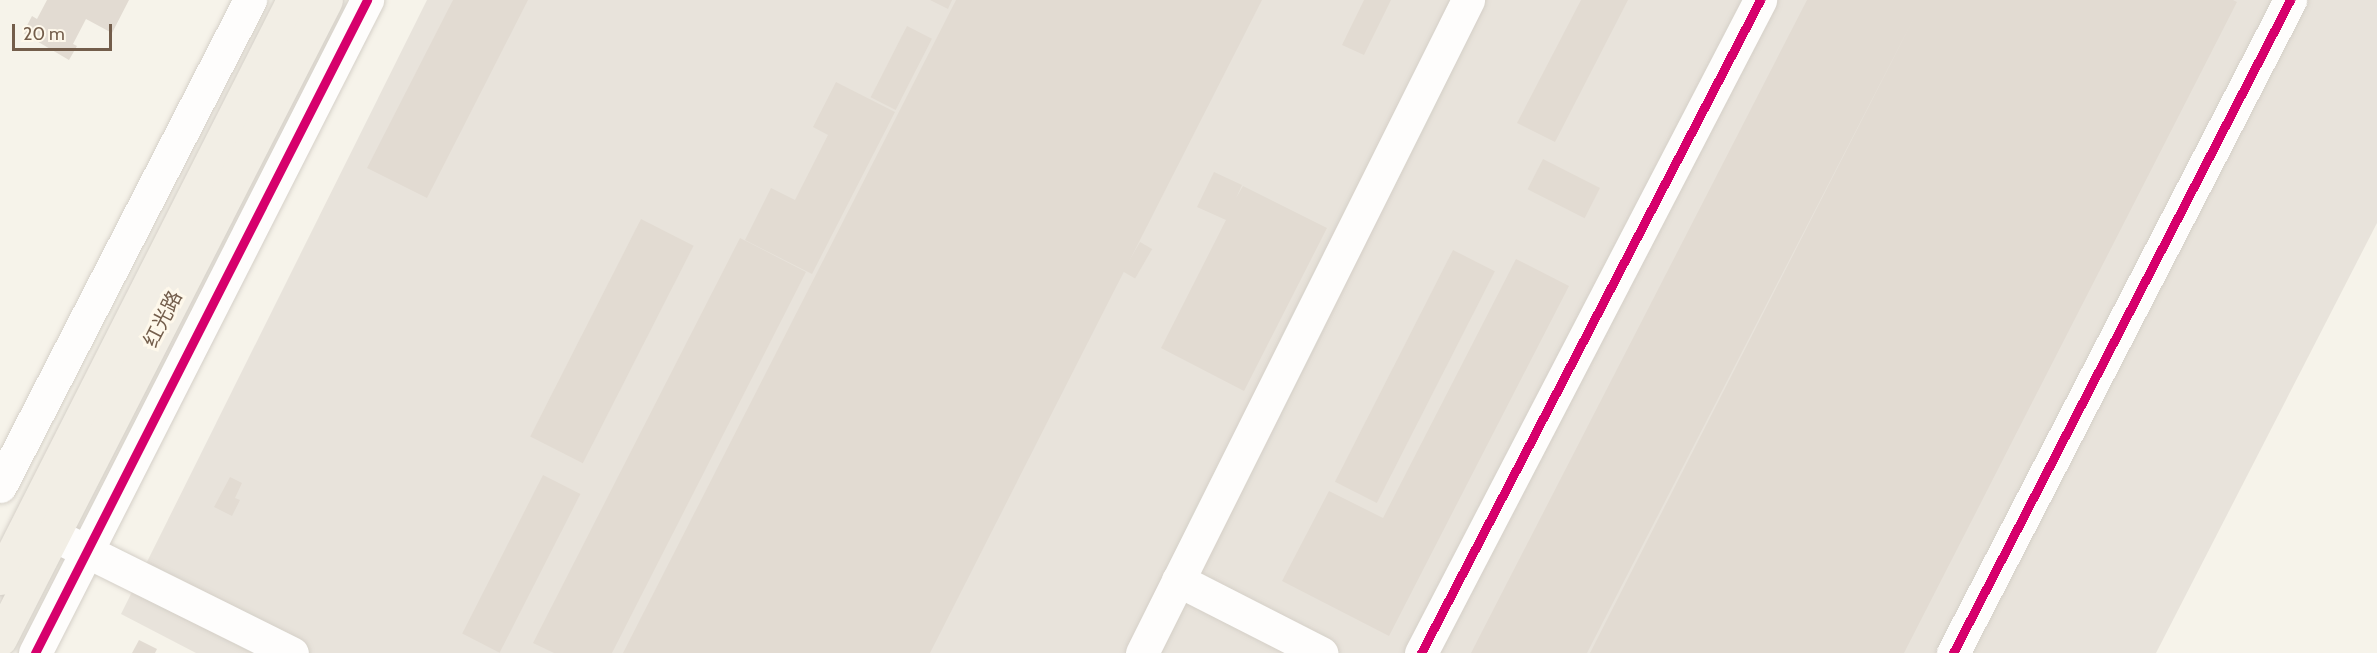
<!DOCTYPE html>
<meta charset="utf-8">
<style>
body{margin:0}
#map{position:relative;width:2377px;height:653px;overflow:hidden;background:#f6f3ea;font-family:Cabin,"Noto Sans SC",sans-serif}
div>[style]{position:absolute}
.industrial>*{inset:0;background:#e8e3db}
.building>*{inset:0;background:#e2dbd2;transform-origin:0 0}
.roads{filter:drop-shadow(0 0 2px #d5d0c8) drop-shadow(0 0 2px #d5d0c8)}
.minor>*{height:33px;margin:-16.5px;padding:0 16.5px;transform-origin:16.5px;border-radius:16.5px;background:#fefdfc}
.major>*{height:33px;margin:-16.5px;padding:0 16.5px;transform-origin:16.5px;border-radius:16.5px;background:#f2eee5}
.cycleway>*{height:9px;margin:-4.5px;padding:0 4.5px;transform-origin:4.5px;border-radius:4.5px;background:#d6006c}
span{translate:-50% -50%;white-space:nowrap;text-align:center;line-height:1.15;-webkit-text-stroke:6px #fef8eb;paint-order:stroke}
.street-label{font-size:20px;color:#735d4b}
.scale{position:absolute;left:12px;top:24px;width:100px;height:27px;box-sizing:border-box;border:3px solid #735d4b;border-top:0;padding-left:8px;font-size:18px;line-height:21px;white-space:nowrap;color:#735d4b;-webkit-text-stroke:4px #fef8eb;paint-order:stroke}
</style>
<div id="map">
<div class="industrial">
<div style="clip-path:polygon(427px 0,2377px 0,2377px 223px,2156px 653px,196px 653px,121px 614px)"></div>
</div>
<div class="building">
<div style="clip-path:polygon(47px 0,129px 0,112px 33px,86px 19px,73px 44px,77px 46px,69px 60px,23px 33px,32px 16px,37px 19px)"></div>
<div style="clip-path:polygon(453px 0,528px 0,427px 198px,367px 168px)"></div>
<div style="clip-path:polygon(930px 0,952px 0,948px 9px)"></div>
<div style="clip-path:polygon(956px 0,1262px 0,930px 653px,623px 653px)"></div>
<div style="clip-path:polygon(1364px 0,1391px 0,1364px 55px,1342px 45px)"></div>
<div style="clip-path:polygon(1581px 0,1628px 0,1555px 142px,1517px 123px)"></div>
<div style="clip-path:polygon(1807px 0,2233px 0,2237px 2px,1904px 653px,1590px 653px,1917px 12px,1587px 653px,1471px 653px)"></div>
<div style="left:907px;top:26px;width:28px;height:80px;rotate:27deg"></div>
<div style="clip-path:polygon(836px 82px,895px 112px,812px 274px,745px 240px,771px 188px,795px 200px,828px 135px,813px 127px)"></div>
<div style="left:1543px;top:159px;width:64px;height:34px;rotate:27deg"></div>
<div style="clip-path:polygon(1214px 172px,1242px 185px,1236px 198px,1243px 186px,1327px 228px,1244px 391px,1161px 348px,1226px 220px,1197px 207px)"></div>
<div style="left:641px;top:219px;width:59px;height:244px;rotate:27deg"></div>
<div style="clip-path:polygon(740px 238px,806px 272px,612px 653px,554px 653px,533px 643px)"></div>
<div style="left:1140px;top:242px;width:14px;height:34px;rotate:30deg"></div>
<div style="left:1453px;top:250px;width:47px;height:260px;rotate:27deg"></div>
<div style="clip-path:polygon(1516px 259px,1569px 286px,1389px 636px,1282px 581px,1329px 491px,1383px 518px)"></div>
<div style="left:543px;top:475px;width:42px;height:178px;rotate:27deg"></div>
<div style="clip-path:polygon(230px 477px,242px 483px,235px 498px,240px 500px,232px 516px,214px 507px)"></div>
<div style="clip-path:polygon(139px 640px,157px 649px,155px 653px,132px 653px)"></div>
</div>
<div class="roads">
<div class="minor">
<div style="left:0;top:486px;width:547px;rotate:-62.78deg"></div>
<div style="left:68px;top:542px;width:250px;rotate:26.4deg"></div>
<div style="left:1178px;top:580px;width:161px;rotate:27deg"></div>
<div style="left:35px;top:653px;width:733px;rotate:-63.05deg"></div>
<div style="left:1142px;top:653px;width:730px;rotate:-63.47deg"></div>
<div style="left:1421px;top:653px;width:736px;rotate:-62.56deg"></div>
<div style="left:1953px;top:653px;width:735px;rotate:-62.7deg"></div>
</div>
<div class="major">
<div style="left:0;top:578px;width:648px;rotate:-63.12deg"></div>
<div style="left:0;top:639px;width:717px;rotate:-62.97deg"></div>
</div>
</div>
<div class="cycleway">
<div style="left:35px;top:653px;width:733px;rotate:-63.05deg"></div>
<div style="left:1421px;top:653px;width:736px;rotate:-62.56deg"></div>
<div style="left:1953px;top:653px;width:735px;rotate:-62.7deg"></div>
</div>
<div class="street-label">
<span style="left:163px;top:319px;rotate:-63deg">红光路</span>
</div>
<div class="scale">20 m</div>
</div>
